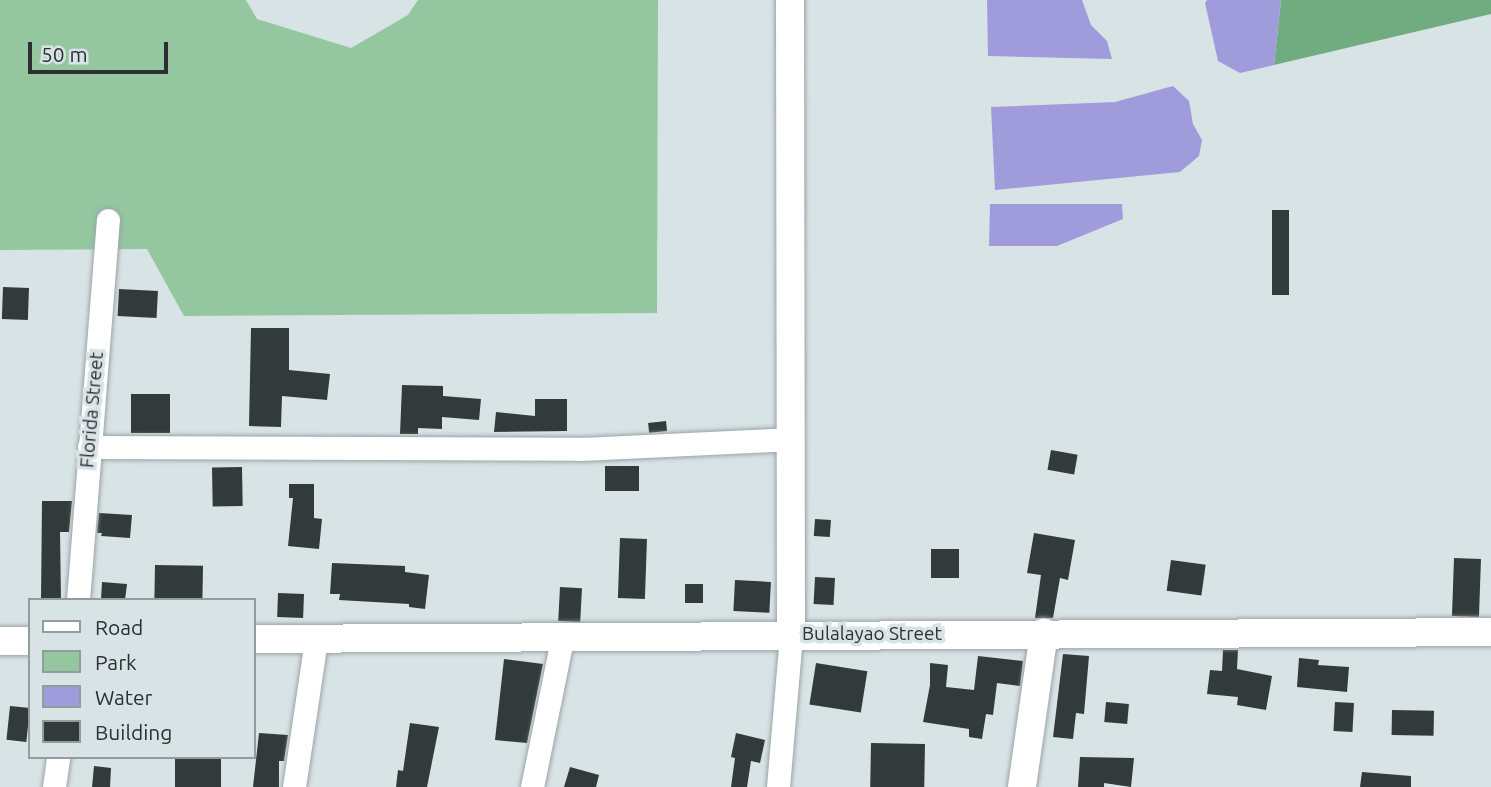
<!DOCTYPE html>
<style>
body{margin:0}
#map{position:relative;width:1491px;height:787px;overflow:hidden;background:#d8e3e6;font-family:Ubuntu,sans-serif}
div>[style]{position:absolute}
.green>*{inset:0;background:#94c7a0}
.forest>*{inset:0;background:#70ac7f}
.water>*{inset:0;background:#a09cdc}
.building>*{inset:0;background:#323b3a;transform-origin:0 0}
.roads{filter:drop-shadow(0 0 2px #9aa4a7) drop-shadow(0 0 2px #9aa4a7)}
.minor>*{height:23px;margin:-11.5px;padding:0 11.5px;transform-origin:11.5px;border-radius:11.5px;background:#fff}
.tertiary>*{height:28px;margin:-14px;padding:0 14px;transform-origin:14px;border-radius:14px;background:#fff}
span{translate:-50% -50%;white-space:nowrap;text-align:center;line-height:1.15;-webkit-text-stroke:7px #d8e3e6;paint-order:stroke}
.street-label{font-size:19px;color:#2c3031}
.legend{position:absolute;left:28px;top:598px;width:228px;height:161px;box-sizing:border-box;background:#d8e3e6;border:2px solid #939b9e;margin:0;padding:9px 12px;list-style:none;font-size:21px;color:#2c3031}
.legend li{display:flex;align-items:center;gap:14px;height:35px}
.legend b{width:35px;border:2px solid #939b9e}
.scale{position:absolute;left:28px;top:42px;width:140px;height:32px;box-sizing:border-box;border:4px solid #2c3031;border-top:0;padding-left:9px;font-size:21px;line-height:24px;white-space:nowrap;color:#2c3031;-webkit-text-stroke:5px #d8e3e6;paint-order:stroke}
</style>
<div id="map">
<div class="green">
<div style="clip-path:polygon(0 0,246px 0,257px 19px,351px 48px,408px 15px,418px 0,658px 0,657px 313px,184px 316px,147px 249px,0 250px)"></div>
</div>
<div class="forest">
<div style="clip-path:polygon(1281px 0,1491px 0,1491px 14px,1274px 65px)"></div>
</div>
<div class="water">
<div style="clip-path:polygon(987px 0,1082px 0,1091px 25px,1107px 41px,1112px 59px,988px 56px)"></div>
<div style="clip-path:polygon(1207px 0,1281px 0,1274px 65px,1240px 73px,1218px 61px,1205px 3px)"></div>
<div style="clip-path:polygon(1173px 86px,1189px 101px,1193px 124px,1202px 140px,1199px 156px,1180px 172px,995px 190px,991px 107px,1115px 102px)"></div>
<div style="clip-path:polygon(990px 204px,1122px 204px,1123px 219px,1057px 246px,989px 246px)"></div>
</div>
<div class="building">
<div style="left:1272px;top:210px;width:17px;height:85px"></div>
<div style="left:3px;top:287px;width:26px;height:32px;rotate:2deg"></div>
<div style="left:119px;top:289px;width:39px;height:27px;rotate:3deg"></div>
<div style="clip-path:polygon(251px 328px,289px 328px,289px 370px,330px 374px,327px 400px,282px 396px,281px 427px,249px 426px)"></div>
<div style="clip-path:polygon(402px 385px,443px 386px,443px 396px,481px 399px,479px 420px,442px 417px,442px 429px,418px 428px,418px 434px,400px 434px)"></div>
<div style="left:131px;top:394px;width:39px;height:39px"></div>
<div style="clip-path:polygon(535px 399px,567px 399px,567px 431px,494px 432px,496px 412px,535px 416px)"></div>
<div style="left:666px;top:421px;width:10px;height:18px;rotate:84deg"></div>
<div style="left:1051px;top:450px;width:27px;height:20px;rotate:10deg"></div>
<div style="left:605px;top:466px;width:34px;height:25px"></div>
<div style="left:242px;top:467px;width:39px;height:30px;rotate:89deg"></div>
<div style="clip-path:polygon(289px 484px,314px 484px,314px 518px,322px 519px,319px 549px,288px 546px,293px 498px,289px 498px)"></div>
<div style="clip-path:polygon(42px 501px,72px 501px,69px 532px,60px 532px,61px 600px,41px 600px)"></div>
<div style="clip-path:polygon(99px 513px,132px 515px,130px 538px,101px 536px,102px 533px,97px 533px)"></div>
<div style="left:815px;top:519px;width:16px;height:17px;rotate:4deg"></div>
<div style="clip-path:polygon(1034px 533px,1075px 540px,1068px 580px,1060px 578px,1053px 618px,1035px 618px,1041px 575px,1027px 573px)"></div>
<div style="left:620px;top:538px;width:27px;height:60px;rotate:2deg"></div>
<div style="left:931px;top:549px;width:28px;height:29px"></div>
<div style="left:1454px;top:558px;width:27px;height:58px;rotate:2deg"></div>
<div style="left:1171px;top:560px;width:35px;height:31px;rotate:8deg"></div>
<div style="clip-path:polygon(332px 563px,405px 566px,405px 572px,429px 575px,425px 609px,409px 607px,409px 604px,339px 600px,340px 594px,330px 594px)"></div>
<div style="left:155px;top:565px;width:48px;height:35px;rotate:1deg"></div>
<div style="left:815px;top:577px;width:20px;height:27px;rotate:3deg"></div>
<div style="left:735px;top:580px;width:36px;height:31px;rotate:3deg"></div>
<div style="clip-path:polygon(102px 582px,127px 584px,125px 600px,101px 600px)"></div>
<div style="left:685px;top:584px;width:18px;height:19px"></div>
<div style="left:560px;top:587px;width:22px;height:34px;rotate:3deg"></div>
<div style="left:278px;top:593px;width:26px;height:24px;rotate:2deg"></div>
<div style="clip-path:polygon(1223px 650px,1238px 650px,1237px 669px,1272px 676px,1266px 710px,1237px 705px,1238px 697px,1207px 694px,1210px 670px,1222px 671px)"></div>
<div style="clip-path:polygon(1063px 654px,1089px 656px,1084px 714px,1076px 713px,1073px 739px,1053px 737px)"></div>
<div style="clip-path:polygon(978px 656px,1023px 661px,1020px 686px,997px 683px,993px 715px,986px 714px,982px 739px,969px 737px,969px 729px,923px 722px,930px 685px,930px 663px,948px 665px,946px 687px,974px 690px)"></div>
<div style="clip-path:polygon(1299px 658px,1319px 660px,1318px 665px,1349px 667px,1347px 692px,1297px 687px)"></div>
<div style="clip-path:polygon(504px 659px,543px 664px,527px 743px,495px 740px)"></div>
<div style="left:816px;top:663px;width:52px;height:42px;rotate:9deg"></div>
<div style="left:1106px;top:702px;width:23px;height:20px;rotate:5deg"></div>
<div style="left:1335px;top:702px;width:19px;height:29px;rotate:3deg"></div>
<div style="left:10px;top:706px;width:20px;height:34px;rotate:6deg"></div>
<div style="left:1392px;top:710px;width:42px;height:25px;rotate:1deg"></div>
<div style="clip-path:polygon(410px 723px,439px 727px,427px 787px,396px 787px,398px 770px,403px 771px)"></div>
<div style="clip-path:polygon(259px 733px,288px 735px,284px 761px,279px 761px,279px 787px,253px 787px)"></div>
<div style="clip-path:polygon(736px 733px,765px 740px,760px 763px,751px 761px,747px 787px,731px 787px,735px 758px,731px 757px)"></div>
<div style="left:871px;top:743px;width:54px;height:44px;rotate:1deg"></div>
<div style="left:175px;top:757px;width:46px;height:30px"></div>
<div style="clip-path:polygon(1080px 757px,1134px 758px,1131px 787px,1104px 783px,1104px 787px,1078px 787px)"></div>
<div style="clip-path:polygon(94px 766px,111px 768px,110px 787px,92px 787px)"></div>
<div style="clip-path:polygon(570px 767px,599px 775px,596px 787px,564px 787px)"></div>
<div style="clip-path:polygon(1362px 772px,1411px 776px,1411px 787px,1360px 787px)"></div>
</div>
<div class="roads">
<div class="minor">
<div style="left:89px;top:447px;width:491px;rotate:0.2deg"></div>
<div style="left:580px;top:449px;width:209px;rotate:-2.7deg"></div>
<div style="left:78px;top:600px;width:381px;rotate:-85.5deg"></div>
<div style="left:54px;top:787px;width:30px;rotate:-82deg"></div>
<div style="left:294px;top:787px;width:150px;rotate:-81.5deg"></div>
<div style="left:532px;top:787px;width:151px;rotate:-78.5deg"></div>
<div style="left:778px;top:787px;width:153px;rotate:-85.1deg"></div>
</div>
<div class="tertiary">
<div style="left:790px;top:0;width:635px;rotate:89.91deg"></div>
<div style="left:254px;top:639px;width:1237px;rotate:-0.32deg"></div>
<div style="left:0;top:641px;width:30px"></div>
<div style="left:1022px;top:787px;width:156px;rotate:-81.9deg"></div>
</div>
</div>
<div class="street-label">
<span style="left:92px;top:410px;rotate:-85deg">Florida Street</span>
<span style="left:872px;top:634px">Bulalayao Street</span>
</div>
<ul class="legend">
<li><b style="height:9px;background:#fff"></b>Road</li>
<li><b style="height:19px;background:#94c7a0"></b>Park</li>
<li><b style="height:19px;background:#a09cdc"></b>Water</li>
<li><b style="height:19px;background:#323b3a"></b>Building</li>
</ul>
<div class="scale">50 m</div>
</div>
